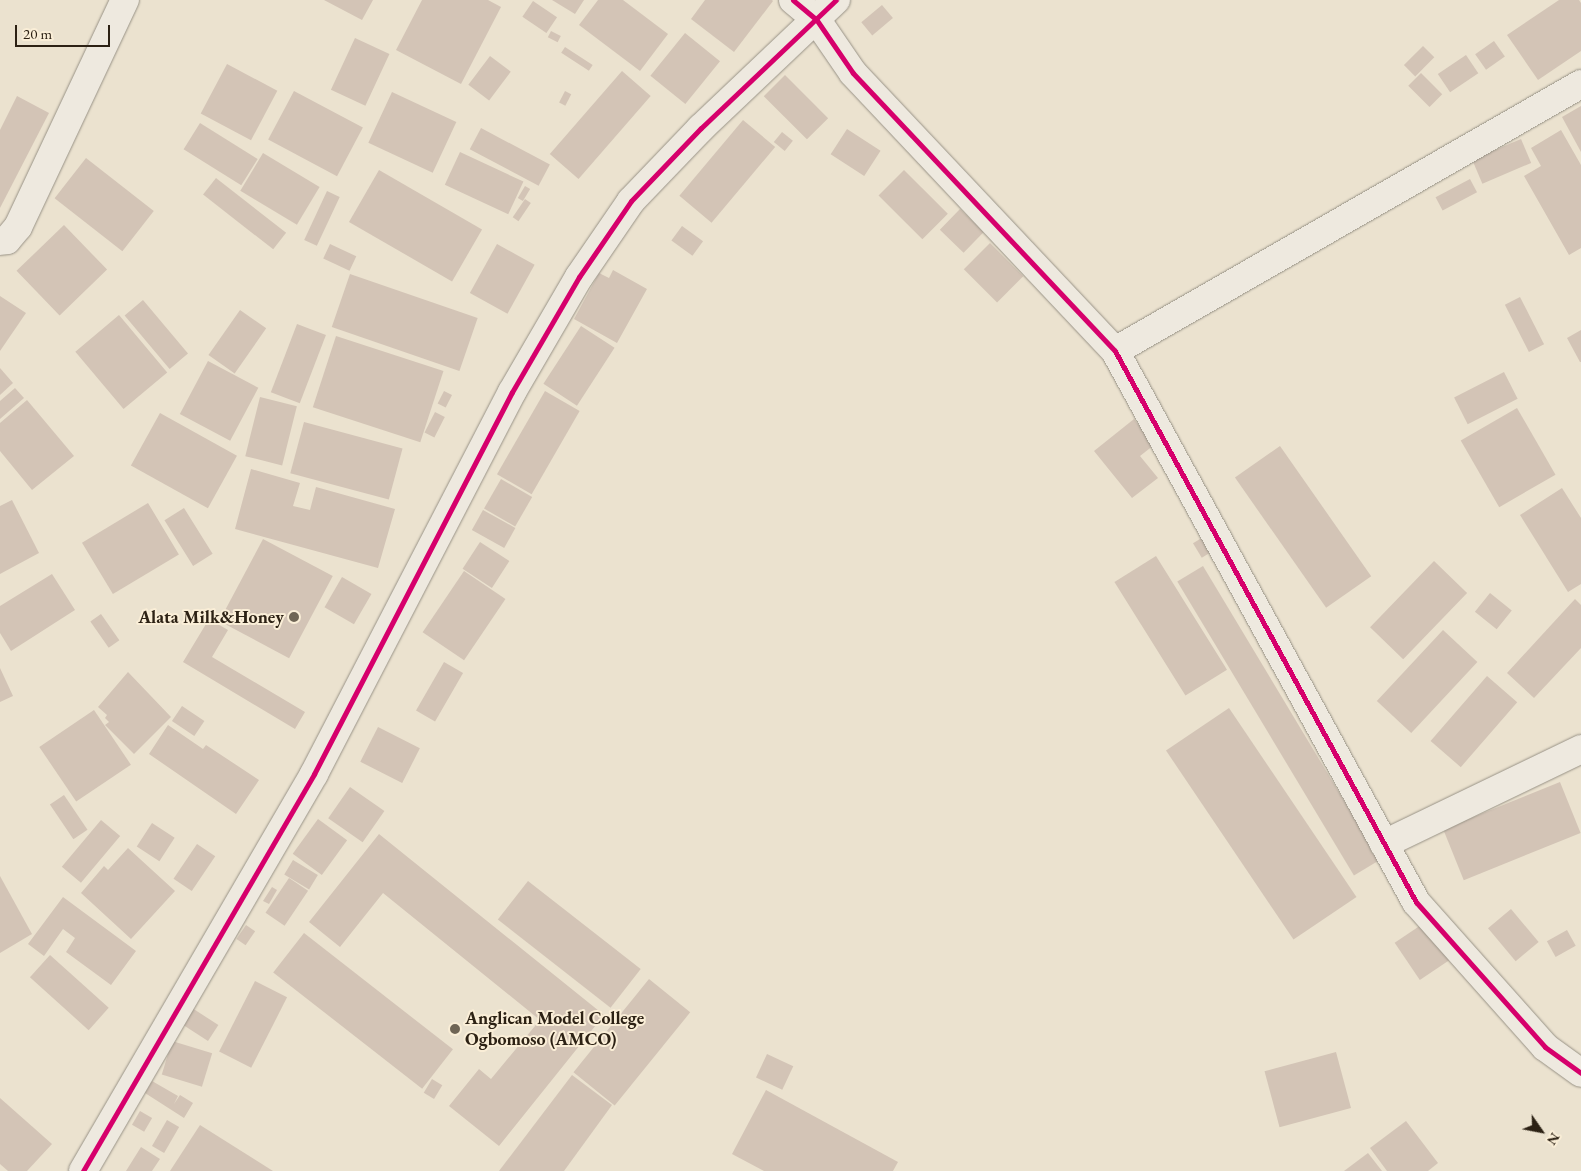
<!DOCTYPE html>
<style>
body{margin:0}
#map{position:relative;width:1581px;height:1171px;overflow:hidden;background:#ebe2cf;font-family:"EB Garamond",serif}
div>[style]{position:absolute}
.building>*{inset:0;background:#d3c4b6;transform-origin:0 0}
.roads{filter:drop-shadow(0 0 1px #989286) drop-shadow(0 0 1px #989286)}
.minor>*{height:28px;margin:-14px;padding:0 14px;transform-origin:14px;border-radius:14px;background:#eee9df}
.cycleway>*{height:5px;margin:-2.5px;padding:0 2.5px;transform-origin:2.5px;border-radius:2.5px;background:#d6006c}
.dots>*{width:14px;height:14px;translate:-50% -50%;box-sizing:border-box;border:2px solid #faeed7;border-radius:50%}
span{translate:-50% -50%;white-space:nowrap;text-align:center;line-height:1.15;-webkit-text-stroke:4px #faeed7;paint-order:stroke}
.poi-label{font-size:18px;color:#2c2114;font-weight:700}
.right{translate:-100% -50%;text-align:right}
.left{translate:0 -50%;text-align:left}
.north{position:absolute;left:1516px;top:1106px;width:50px;height:50px;-webkit-text-stroke:4px #faeed7;paint-order:stroke;rotate:123deg;font-size:14px;font-weight:700;line-height:20px;text-align:center;color:#2c2114}
.north::after{content:'';display:block;margin:auto;width:18px;height:22px;background:#2c2114;clip-path:polygon(50% 0,100% 100%,50% 72%,0 100%)}
.scale{position:absolute;left:15px;top:25px;width:95px;height:22px;box-sizing:border-box;border:2px solid #2c2114;border-top:0;padding-left:6px;font-size:15px;line-height:18px;white-space:nowrap;color:#2c2114;-webkit-text-stroke:4px #faeed7;paint-order:stroke}
</style>
<div id="map">
<div class="building">
<div style="clip-path:polygon(324px 0,373px 0,362px 20px)"></div>
<div style="clip-path:polygon(422px 0,488px 0,501px 7px,461px 84px,396px 50px)"></div>
<div style="clip-path:polygon(552px 0,584px 0,575px 14px)"></div>
<div style="clip-path:polygon(598px 0,623px 0,668px 34px,640px 71px,579px 25px)"></div>
<div style="clip-path:polygon(705px 0,772px 0,773px 1px,734px 52px,691px 19px)"></div>
<div style="clip-path:polygon(1559px 0,1579px 0,1581px 3px,1581px 51px,1538px 80px,1507px 35px)"></div>
<div style="left:533px;top:1px;width:29px;height:19px;rotate:34deg"></div>
<div style="left:882px;top:5px;width:17px;height:27px;rotate:50deg"></div>
<div style="left:551px;top:31px;width:11px;height:7px;rotate:27deg"></div>
<div style="left:685px;top:33px;width:45px;height:55px;rotate:39deg"></div>
<div style="left:355px;top:38px;width:38px;height:57px;rotate:25deg"></div>
<div style="left:1494px;top:41px;width:19px;height:23px;rotate:55deg"></div>
<div style="left:1423px;top:46px;width:16px;height:27px;rotate:45deg"></div>
<div style="left:565px;top:47px;width:33px;height:7px;rotate:33deg"></div>
<div style="left:1466px;top:55px;width:22px;height:34px;rotate:56deg"></div>
<div style="left:490px;top:56px;width:26px;height:36px;rotate:37deg"></div>
<div style="left:227px;top:64px;width:57px;height:56px;rotate:28deg"></div>
<div style="left:622px;top:71px;width:38px;height:110px;rotate:41deg"></div>
<div style="left:1421px;top:73px;width:30px;height:18px;rotate:45deg"></div>
<div style="left:785px;top:75px;width:61px;height:30px;rotate:45deg"></div>
<div style="left:294px;top:91px;width:78px;height:55px;rotate:28deg"></div>
<div style="left:565px;top:91px;width:7px;height:13px;rotate:27deg"></div>
<div style="left:392px;top:92px;width:71px;height:56px;rotate:25deg"></div>
<div style="clip-path:polygon(17px 96px,49px 113px,0 208px,0 130px)"></div>
<div style="clip-path:polygon(1581px 106px,1581px 152px,1562px 117px)"></div>
<div style="left:743px;top:120px;width:42px;height:99px;rotate:40deg"></div>
<div style="left:200px;top:123px;width:68px;height:31px;rotate:32deg"></div>
<div style="left:481px;top:128px;width:78px;height:24px;rotate:28deg"></div>
<div style="left:847px;top:129px;width:40px;height:30px;rotate:33deg"></div>
<div style="clip-path:polygon(1561px 130px,1581px 165px,1581px 248px,1569px 255px,1524px 176px,1541px 166px,1531px 148px)"></div>
<div style="left:782px;top:132px;width:14px;height:13px;rotate:39deg"></div>
<div style="left:1521px;top:139px;width:26px;height:53px;rotate:67deg"></div>
<div style="left:460px;top:152px;width:70px;height:36px;rotate:25deg"></div>
<div style="left:263px;top:153px;width:66px;height:44px;rotate:31deg"></div>
<div style="left:86px;top:158px;width:86px;height:51px;rotate:38deg"></div>
<div style="left:379px;top:170px;width:119px;height:60px;rotate:30deg"></div>
<div style="left:904px;top:170px;width:62px;height:36px;rotate:45deg"></div>
<div style="left:216px;top:178px;width:89px;height:21px;rotate:38deg"></div>
<div style="left:1470px;top:179px;width:15px;height:39px;rotate:62deg"></div>
<div style="left:525px;top:186px;width:6px;height:14px;rotate:31deg"></div>
<div style="left:327px;top:191px;width:14px;height:54px;rotate:25deg"></div>
<div style="left:525px;top:199px;width:7px;height:22px;rotate:34deg"></div>
<div style="left:960px;top:209px;width:33px;height:29px;rotate:44deg"></div>
<div style="left:64px;top:225px;width:62px;height:66px;rotate:46deg"></div>
<div style="left:682px;top:226px;width:26px;height:18px;rotate:36deg"></div>
<div style="left:990px;top:243px;width:47px;height:37px;rotate:45deg"></div>
<div style="left:330px;top:244px;width:29px;height:16px;rotate:25deg"></div>
<div style="left:497px;top:244px;width:43px;height:56px;rotate:29deg"></div>
<div style="clip-path:polygon(613px 270px,647px 289px,617px 343px,574px 319px,599px 273px,609px 278px)"></div>
<div style="left:350px;top:274px;width:135px;height:56px;rotate:19deg"></div>
<div style="clip-path:polygon(0 296px,26px 313px,0 351px)"></div>
<div style="left:1520px;top:297px;width:53px;height:17px;rotate:63deg"></div>
<div style="left:143px;top:300px;width:70px;height:24px;rotate:50deg"></div>
<div style="left:240px;top:310px;width:32px;height:55px;rotate:35deg"></div>
<div style="left:119px;top:315px;width:75px;height:57px;rotate:50deg"></div>
<div style="left:297px;top:324px;width:31px;height:73px;rotate:21deg"></div>
<div style="left:581px;top:326px;width:40px;height:69px;rotate:33deg"></div>
<div style="clip-path:polygon(1581px 330px,1581px 362px,1580px 362px,1567px 338px)"></div>
<div style="left:336px;top:336px;width:113px;height:75px;rotate:18deg"></div>
<div style="left:208px;top:361px;width:57px;height:60px;rotate:28deg"></div>
<div style="clip-path:polygon(0 368px,13px 383px,0 395px)"></div>
<div style="left:1504px;top:372px;width:30px;height:56px;rotate:63deg"></div>
<div style="clip-path:polygon(15px 388px,24px 398px,0 419px,0 401px)"></div>
<div style="left:444px;top:391px;width:9px;height:14px;rotate:27deg"></div>
<div style="left:545px;top:391px;width:40px;height:96px;rotate:30deg"></div>
<div style="left:260px;top:397px;width:38px;height:61px;rotate:14deg"></div>
<div style="clip-path:polygon(27px 400px,74px 456px,32px 490px,0 451px,0 423px)"></div>
<div style="left:1517px;top:408px;width:77px;height:65px;rotate:60deg"></div>
<div style="left:435px;top:412px;width:11px;height:23px;rotate:27deg"></div>
<div style="left:160px;top:413px;width:88px;height:60px;rotate:29deg"></div>
<div style="clip-path:polygon(1134px 419px,1154px 445px,1140px 456px,1158px 478px,1132px 498px,1094px 451px)"></div>
<div style="left:304px;top:422px;width:102px;height:53px;rotate:15deg"></div>
<div style="left:1280px;top:446px;width:159px;height:55px;rotate:55deg"></div>
<div style="clip-path:polygon(251px 469px,300px 483px,293px 506px,310px 510px,316px 487px,395px 509px,378px 568px,235px 529px)"></div>
<div style="left:501px;top:479px;width:36px;height:34px;rotate:30deg"></div>
<div style="clip-path:polygon(1562px 488px,1581px 518px,1581px 584px,1568px 592px,1520px 515px)"></div>
<div style="clip-path:polygon(12px 500px,39px 553px,0 574px,0 506px)"></div>
<div style="left:148px;top:503px;width:60px;height:77px;rotate:59deg"></div>
<div style="left:184px;top:508px;width:54px;height:23px;rotate:58deg"></div>
<div style="left:483px;top:510px;width:37px;height:23px;rotate:29deg"></div>
<div style="left:1205px;top:536px;width:17px;height:14px;rotate:59deg"></div>
<div style="left:263px;top:539px;width:79px;height:93px;rotate:28deg"></div>
<div style="left:480px;top:542px;width:35px;height:32px;rotate:33deg"></div>
<div style="left:1156px;top:556px;width:134px;height:49px;rotate:58deg"></div>
<div style="left:1434px;top:561px;width:46px;height:92px;rotate:44deg"></div>
<div style="left:1203px;top:566px;width:343px;height:30px;rotate:59deg"></div>
<div style="left:464px;top:571px;width:50px;height:74px;rotate:34deg"></div>
<div style="clip-path:polygon(52px 574px,75px 610px,11px 651px,0 633px,0 606px)"></div>
<div style="left:342px;top:577px;width:34px;height:35px;rotate:30deg"></div>
<div style="left:1490px;top:593px;width:28px;height:24px;rotate:39deg"></div>
<div style="clip-path:polygon(1575px 599px,1581px 605px,1581px 648px,1534px 698px,1507px 673px)"></div>
<div style="left:101px;top:614px;width:32px;height:13px;rotate:55deg"></div>
<div style="clip-path:polygon(209px 619px,228px 630px,212px 657px,305px 712px,295px 729px,183px 662px)"></div>
<div style="left:1443px;top:630px;width:47px;height:97px;rotate:43deg"></div>
<div style="left:444px;top:662px;width:22px;height:56px;rotate:30deg"></div>
<div style="clip-path:polygon(0 668px,13px 696px,0 702px)"></div>
<div style="clip-path:polygon(128px 672px,171px 717px,134px 754px,105px 725px,109px 722px,105px 718px,107px 715px,98px 707px)"></div>
<div style="left:1487px;top:676px;width:40px;height:86px;rotate:41deg"></div>
<div style="left:182px;top:706px;width:27px;height:18px;rotate:34deg"></div>
<div style="left:1229px;top:708px;width:228px;height:76px;rotate:56deg"></div>
<div style="left:94px;top:710px;width:66px;height:66px;rotate:56deg"></div>
<div style="clip-path:polygon(168px 725px,203px 749px,206px 745px,259px 780px,236px 814px,149px 754px)"></div>
<div style="left:378px;top:727px;width:47px;height:39px;rotate:27deg"></div>
<div style="left:1560px;top:782px;width:55px;height:126px;rotate:68deg"></div>
<div style="left:350px;top:787px;width:42px;height:38px;rotate:35deg"></div>
<div style="left:64px;top:795px;width:42px;height:17px;rotate:56deg"></div>
<div style="left:318px;top:819px;width:36px;height:43px;rotate:36deg"></div>
<div style="left:101px;top:820px;width:25px;height:61px;rotate:40deg"></div>
<div style="left:152px;top:823px;width:27px;height:28px;rotate:33deg"></div>
<div style="clip-path:polygon(379px 834px,604px 1015px,499px 1146px,449px 1106px,479px 1069px,491px 1079px,540px 1020px,383px 893px,340px 947px,309px 922px)"></div>
<div style="left:197px;top:844px;width:22px;height:42px;rotate:34deg"></div>
<div style="clip-path:polygon(128px 848px,175px 891px,131px 939px,81px 893px,104px 866px,108px 870px)"></div>
<div style="left:293px;top:860px;width:29px;height:17px;rotate:31deg"></div>
<div style="clip-path:polygon(0 876px,32px 934px,0 953px)"></div>
<div style="left:289px;top:878px;width:23px;height:42px;rotate:34deg"></div>
<div style="left:528px;top:881px;width:143px;height:49px;rotate:38deg"></div>
<div style="clip-path:polygon(272px 887px,277px 890px,269px 904px,263px 901px)"></div>
<div style="clip-path:polygon(63px 897px,136px 951px,111px 985px,66px 952px,75px 938px,63px 929px,44px 956px,28px 944px)"></div>
<div style="left:1511px;top:909px;width:43px;height:30px;rotate:50deg"></div>
<div style="left:1427px;top:921px;width:45px;height:39px;rotate:56deg"></div>
<div style="left:246px;top:925px;width:11px;height:17px;rotate:34deg"></div>
<div style="left:1567px;top:930px;width:18px;height:23px;rotate:61deg"></div>
<div style="left:304px;top:933px;width:189px;height:50px;rotate:38deg"></div>
<div style="left:50px;top:955px;width:79px;height:30px;rotate:42deg"></div>
<div style="left:649px;top:979px;width:53px;height:120px;rotate:39deg"></div>
<div style="left:255px;top:981px;width:36px;height:79px;rotate:27deg"></div>
<div style="left:189px;top:1006px;width:35px;height:19px;rotate:33deg"></div>
<div style="left:172px;top:1041px;width:42px;height:35px;rotate:17deg"></div>
<div style="left:1336px;top:1052px;width:58px;height:74px;rotate:75deg"></div>
<div style="left:767px;top:1054px;width:29px;height:26px;rotate:25deg"></div>
<div style="clip-path:polygon(572px 1075px,612px 1105px,564px 1171px,499px 1171px)"></div>
<div style="left:432px;top:1079px;width:12px;height:16px;rotate:31deg"></div>
<div style="clip-path:polygon(152px 1081px,178px 1096px,174px 1104px,180px 1095px,193px 1103px,184px 1118px,145px 1093px)"></div>
<div style="clip-path:polygon(766px 1090px,898px 1162px,893px 1171px,764px 1171px,732px 1154px)"></div>
<div style="clip-path:polygon(0 1098px,52px 1144px,27px 1171px,8px 1171px,0 1164px)"></div>
<div style="left:140px;top:1111px;width:14px;height:16px;rotate:30deg"></div>
<div style="left:167px;top:1120px;width:14px;height:30px;rotate:30deg"></div>
<div style="clip-path:polygon(1406px 1121px,1438px 1163px,1428px 1171px,1387px 1171px,1370px 1148px)"></div>
<div style="clip-path:polygon(200px 1125px,273px 1171px,170px 1171px)"></div>
<div style="clip-path:polygon(141px 1147px,160px 1159px,152px 1171px,126px 1171px)"></div>
<div style="clip-path:polygon(1368px 1153px,1382px 1171px,1344px 1171px)"></div>
</div>
<div class="roads">
<div class="minor">
<div style="left:793px;top:0;width:30px;rotate:40deg"></div>
<div style="left:816px;top:19px;width:65px;rotate:55.6deg"></div>
<div style="left:853px;top:73px;width:382px;rotate:46.7deg"></div>
<div style="left:1115px;top:351px;width:628px;rotate:61.35deg"></div>
<div style="left:1416px;top:902px;width:194px;rotate:48.3deg"></div>
<div style="left:1545px;top:1047px;width:44px;rotate:35.8deg"></div>
<div style="left:0;top:241px;width:7px;rotate:-8deg"></div>
<div style="left:7px;top:240px;width:17px;rotate:-50deg"></div>
<div style="left:18px;top:227px;width:251px;rotate:-64.8deg"></div>
<div style="left:1115px;top:351px;width:537px;rotate:-29.81deg"></div>
<div style="left:1384px;top:844px;width:219px;rotate:-25.7deg"></div>
<div style="left:83px;top:1171px;width:459px;rotate:-59.8deg"></div>
<div style="left:314px;top:774px;width:430px;rotate:-62.6deg"></div>
<div style="left:512px;top:392px;width:133px;rotate:-59.8deg"></div>
<div style="left:579px;top:277px;width:92px;rotate:-55.6deg"></div>
<div style="left:631px;top:201px;width:101px;rotate:-46.2deg"></div>
<div style="left:701px;top:128px;width:186px;rotate:-43.5deg"></div>
</div>
</div>
<div class="cycleway">
<div style="left:793px;top:0;width:30px;rotate:40deg"></div>
<div style="left:816px;top:19px;width:65px;rotate:55.6deg"></div>
<div style="left:853px;top:73px;width:382px;rotate:46.7deg"></div>
<div style="left:1115px;top:351px;width:628px;rotate:61.35deg"></div>
<div style="left:1416px;top:902px;width:194px;rotate:48.3deg"></div>
<div style="left:1545px;top:1047px;width:44px;rotate:35.8deg"></div>
<div style="left:83px;top:1171px;width:459px;rotate:-59.8deg"></div>
<div style="left:314px;top:774px;width:430px;rotate:-62.6deg"></div>
<div style="left:512px;top:392px;width:133px;rotate:-59.8deg"></div>
<div style="left:579px;top:277px;width:92px;rotate:-55.6deg"></div>
<div style="left:631px;top:201px;width:101px;rotate:-46.2deg"></div>
<div style="left:701px;top:128px;width:186px;rotate:-43.5deg"></div>
</div>
<div class="dots">
<div style="left:294px;top:617px;background:#6f6555"></div>
<div style="left:455px;top:1029px;background:#6f6555"></div>
</div>
<div class="poi-label">
<span class="right" style="left:284px;top:617px">Alata Milk&amp;Honey</span>
<span class="left" style="left:465px;top:1029px">Anglican Model College<br>Ogbomoso (AMCO)</span>
</div>
<div class="north">N</div>
<div class="scale">20 m</div>
</div>
